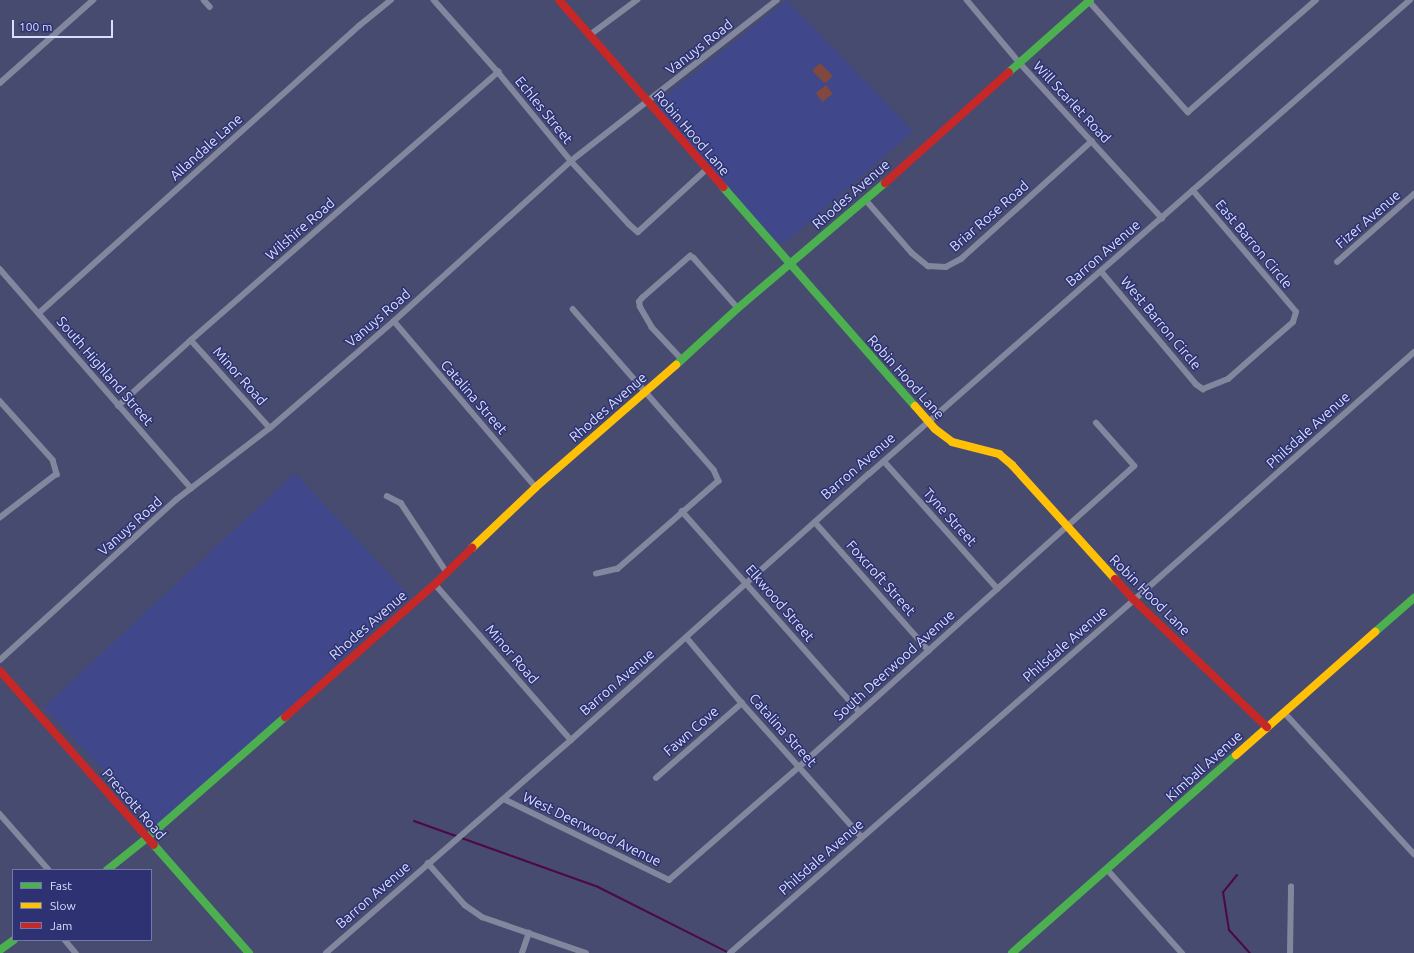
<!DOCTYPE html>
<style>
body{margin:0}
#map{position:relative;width:1414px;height:953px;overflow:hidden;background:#474b6f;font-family:Ubuntu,sans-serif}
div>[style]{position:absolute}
.built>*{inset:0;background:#41478b;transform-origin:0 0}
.green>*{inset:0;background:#80483e;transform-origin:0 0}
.stream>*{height:2px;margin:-1px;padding:0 1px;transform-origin:1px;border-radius:1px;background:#4c0945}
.street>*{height:5.5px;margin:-2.75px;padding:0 2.75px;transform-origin:2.75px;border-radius:2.75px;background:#83879d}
.fast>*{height:8px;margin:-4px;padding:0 4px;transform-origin:4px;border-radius:4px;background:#4caf50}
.slow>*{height:8px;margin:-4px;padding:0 4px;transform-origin:4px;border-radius:4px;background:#ffc107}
.jam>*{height:8px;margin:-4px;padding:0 4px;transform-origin:4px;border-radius:4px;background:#c62828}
span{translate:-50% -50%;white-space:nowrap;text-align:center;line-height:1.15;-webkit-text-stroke:3px #2e3272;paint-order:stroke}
.street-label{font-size:14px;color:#d8dffe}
.legend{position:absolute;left:12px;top:869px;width:140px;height:72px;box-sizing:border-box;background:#2e3272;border:1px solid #7277aa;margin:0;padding:5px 7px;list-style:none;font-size:12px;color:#d8dffe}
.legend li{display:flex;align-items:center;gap:8px;height:20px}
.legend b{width:20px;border:1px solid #7277aa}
.scale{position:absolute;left:12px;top:20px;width:101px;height:18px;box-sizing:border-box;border:2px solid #d8dffe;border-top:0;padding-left:5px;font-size:12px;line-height:14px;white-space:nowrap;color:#d8dffe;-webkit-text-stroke:3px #2e3272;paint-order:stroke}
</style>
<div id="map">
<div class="built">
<div style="clip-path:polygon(787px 0,913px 131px,787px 241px,777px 243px,657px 107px,657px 103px)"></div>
<div style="left:295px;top:473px;width:168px;height:343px;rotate:47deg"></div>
</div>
<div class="green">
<div style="left:820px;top:63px;width:18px;height:11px;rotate:45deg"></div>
<div style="left:826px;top:85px;width:11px;height:13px;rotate:52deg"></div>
</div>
<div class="stream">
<div style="left:414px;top:821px;width:195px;rotate:19.7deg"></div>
<div style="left:598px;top:887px;width:147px;rotate:26.7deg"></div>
<div style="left:1237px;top:875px;width:22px;rotate:129deg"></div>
<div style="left:1223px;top:892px;width:38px;rotate:81deg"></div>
<div style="left:1229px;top:930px;width:31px;rotate:48deg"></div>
</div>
<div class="street">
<div style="left:204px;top:0;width:9px;rotate:49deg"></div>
<div style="left:434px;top:0;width:96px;rotate:48.4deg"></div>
<div style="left:498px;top:72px;width:115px;rotate:50.6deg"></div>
<div style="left:571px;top:161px;width:86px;rotate:47.4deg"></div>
<div style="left:629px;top:224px;width:12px;rotate:42deg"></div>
<div style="left:638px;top:232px;width:92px;rotate:-42.4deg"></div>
<div style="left:967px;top:0;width:81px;rotate:50deg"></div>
<div style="left:1019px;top:62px;width:212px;rotate:47.5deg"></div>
<div style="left:1089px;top:1px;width:149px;rotate:48.3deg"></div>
<div style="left:1188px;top:112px;width:170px;rotate:-41.2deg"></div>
<div style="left:590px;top:35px;width:59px;rotate:-36.7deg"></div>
<div style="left:0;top:83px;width:125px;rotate:-41.7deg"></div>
<div style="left:866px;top:200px;width:70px;rotate:49deg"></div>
<div style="left:912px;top:253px;width:21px;rotate:39deg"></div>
<div style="left:928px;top:266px;width:18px;rotate:3deg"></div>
<div style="left:946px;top:267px;width:17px;rotate:-28deg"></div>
<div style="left:961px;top:259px;width:176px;rotate:-42deg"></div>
<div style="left:1337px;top:262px;width:103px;rotate:-41.4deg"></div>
<div style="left:0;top:269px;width:291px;rotate:48.9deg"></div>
<div style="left:1101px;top:271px;width:148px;rotate:49.9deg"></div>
<div style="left:1196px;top:384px;width:9px;rotate:36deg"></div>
<div style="left:1203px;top:389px;width:27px;rotate:-22deg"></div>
<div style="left:1228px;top:379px;width:86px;rotate:-41.2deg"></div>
<div style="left:1293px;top:322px;width:10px;rotate:-73deg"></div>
<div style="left:1296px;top:312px;width:159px;rotate:-130.4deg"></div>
<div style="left:573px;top:309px;width:214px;rotate:48.8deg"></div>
<div style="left:714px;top:470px;width:12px;rotate:66deg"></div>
<div style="left:719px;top:481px;width:134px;rotate:138.9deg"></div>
<div style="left:618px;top:569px;width:22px;rotate:167deg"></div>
<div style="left:39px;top:313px;width:430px;rotate:-41.9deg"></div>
<div style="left:359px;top:26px;width:41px;rotate:-39.1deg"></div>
<div style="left:394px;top:321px;width:218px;rotate:49.5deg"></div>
<div style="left:191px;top:340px;width:118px;rotate:48.1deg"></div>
<div style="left:682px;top:360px;width:44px;rotate:-133.2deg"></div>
<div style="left:652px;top:328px;width:24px;rotate:-120deg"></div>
<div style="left:640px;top:307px;width:5px;rotate:-101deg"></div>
<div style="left:639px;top:302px;width:5px;rotate:-53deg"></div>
<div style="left:642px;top:298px;width:64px;rotate:-41.2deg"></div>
<div style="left:690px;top:256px;width:4px;rotate:27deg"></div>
<div style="left:694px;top:258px;width:67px;rotate:48.7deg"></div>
<div style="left:0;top:401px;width:79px;rotate:48.1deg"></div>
<div style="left:53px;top:460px;width:15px;rotate:74deg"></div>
<div style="left:57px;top:474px;width:72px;rotate:142.3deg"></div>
<div style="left:118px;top:406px;width:98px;rotate:-42.1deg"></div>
<div style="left:191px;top:340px;width:408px;rotate:-41.1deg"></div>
<div style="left:884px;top:461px;width:171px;rotate:48.3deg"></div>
<div style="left:387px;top:496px;width:16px;rotate:27deg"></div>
<div style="left:401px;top:503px;width:82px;rotate:56.5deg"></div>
<div style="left:682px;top:511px;width:268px;rotate:48.5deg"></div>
<div style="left:815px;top:522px;width:172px;rotate:48.5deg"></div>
<div style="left:435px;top:584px;width:207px;rotate:48.9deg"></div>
<div style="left:687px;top:638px;width:85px;rotate:49.8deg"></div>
<div style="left:742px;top:703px;width:180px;rotate:48.2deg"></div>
<div style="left:0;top:660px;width:238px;rotate:-42.3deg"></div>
<div style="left:176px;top:500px;width:118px;rotate:-37.5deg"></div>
<div style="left:270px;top:428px;width:164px;rotate:-40.8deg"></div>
<div style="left:394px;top:321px;width:239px;rotate:-42.1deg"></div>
<div style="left:571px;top:161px;width:261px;rotate:-38deg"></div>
<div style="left:1284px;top:712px;width:193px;rotate:47.5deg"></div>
<div style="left:656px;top:778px;width:114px;rotate:-41.1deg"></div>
<div style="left:504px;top:799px;width:184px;rotate:26.1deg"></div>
<div style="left:669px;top:880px;width:174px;rotate:-41deg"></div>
<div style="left:800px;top:766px;width:449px;rotate:-41.9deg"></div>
<div style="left:1134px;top:466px;width:57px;rotate:-131.5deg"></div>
<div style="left:0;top:814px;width:74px;rotate:48.8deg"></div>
<div style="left:428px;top:863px;width:56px;rotate:48.6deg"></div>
<div style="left:465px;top:905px;width:21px;rotate:35deg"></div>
<div style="left:482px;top:917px;width:110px;rotate:19.1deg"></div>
<div style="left:1107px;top:869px;width:113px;rotate:48.2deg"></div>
<div style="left:65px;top:940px;width:17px;rotate:50deg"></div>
<div style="left:326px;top:953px;width:325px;rotate:-41deg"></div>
<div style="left:571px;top:740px;width:399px;rotate:-41.8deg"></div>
<div style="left:869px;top:474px;width:719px;rotate:-41.22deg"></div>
<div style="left:522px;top:953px;width:21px;rotate:-71deg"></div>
<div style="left:730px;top:953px;width:536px;rotate:-41.15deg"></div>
<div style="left:1134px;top:600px;width:374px;rotate:-41.5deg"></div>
<div style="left:1290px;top:953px;width:66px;rotate:-89.1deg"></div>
</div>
<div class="fast">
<div style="left:1009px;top:72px;width:108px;rotate:-41.6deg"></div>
<div style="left:723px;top:187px;width:291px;rotate:48.8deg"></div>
<div style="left:676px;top:365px;width:84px;rotate:-42.6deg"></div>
<div style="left:738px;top:308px;width:193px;rotate:-40.4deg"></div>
<div style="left:1375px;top:632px;width:52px;rotate:-41.1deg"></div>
<div style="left:154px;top:845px;width:144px;rotate:48.7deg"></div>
<div style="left:107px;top:870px;width:51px;rotate:-38.7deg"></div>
<div style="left:147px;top:838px;width:184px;rotate:-41.2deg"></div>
<div style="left:0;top:950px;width:17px;rotate:-36deg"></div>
<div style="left:1012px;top:953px;width:299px;rotate:-41.5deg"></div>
</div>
<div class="slow">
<div style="left:915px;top:406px;width:30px;rotate:49deg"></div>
<div style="left:935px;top:429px;width:21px;rotate:37deg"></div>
<div style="left:952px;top:442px;width:49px;rotate:14.3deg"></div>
<div style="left:999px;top:454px;width:17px;rotate:40deg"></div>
<div style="left:1012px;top:465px;width:154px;rotate:47.9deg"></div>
<div style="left:472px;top:548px;width:88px;rotate:-43.6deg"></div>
<div style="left:536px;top:487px;width:186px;rotate:-41.1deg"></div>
<div style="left:1236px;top:755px;width:186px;rotate:-41.5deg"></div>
</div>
<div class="jam">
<div style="left:559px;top:0;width:249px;rotate:48.7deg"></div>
<div style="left:885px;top:183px;width:166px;rotate:-41.8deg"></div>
<div style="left:1115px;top:579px;width:28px;rotate:48deg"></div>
<div style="left:1134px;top:600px;width:184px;rotate:43.7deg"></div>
<div style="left:0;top:671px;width:232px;rotate:48.5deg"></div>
<div style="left:285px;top:717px;width:200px;rotate:-41.6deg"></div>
<div style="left:435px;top:584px;width:52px;rotate:-44.2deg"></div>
</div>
<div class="street-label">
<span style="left:699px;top:47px;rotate:-38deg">Vanuys Road</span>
<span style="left:1072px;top:102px;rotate:47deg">Will Scarlet Road</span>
<span style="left:544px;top:110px;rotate:51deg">Echles Street</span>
<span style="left:692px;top:133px;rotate:49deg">Robin Hood Lane</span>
<span style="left:206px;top:147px;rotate:-42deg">Allandale Lane</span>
<span style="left:851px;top:194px;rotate:-41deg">Rhodes Avenue</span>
<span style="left:989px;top:216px;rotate:-41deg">Briar Rose Road</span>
<span style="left:1368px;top:219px;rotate:-41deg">Fizer Avenue</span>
<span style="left:300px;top:229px;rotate:-41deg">Wilshire Road</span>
<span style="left:1254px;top:244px;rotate:50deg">East Barron Circle</span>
<span style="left:1103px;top:253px;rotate:-41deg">Barron Avenue</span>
<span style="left:378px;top:318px;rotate:-41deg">Vanuys Road</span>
<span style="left:1161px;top:323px;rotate:50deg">West Barron Circle</span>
<span style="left:105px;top:371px;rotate:49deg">South Highland Street</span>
<span style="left:240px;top:376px;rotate:48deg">Minor Road</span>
<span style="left:906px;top:377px;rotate:48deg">Robin Hood Lane</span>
<span style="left:474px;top:397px;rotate:49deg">Catalina Street</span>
<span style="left:608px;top:407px;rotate:-41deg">Rhodes Avenue</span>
<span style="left:1308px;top:430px;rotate:-42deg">Philsdale Avenue</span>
<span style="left:858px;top:466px;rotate:-41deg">Barron Avenue</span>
<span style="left:950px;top:517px;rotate:48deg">Tyne Street</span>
<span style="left:130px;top:526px;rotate:-42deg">Vanuys Road</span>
<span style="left:881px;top:578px;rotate:48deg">Foxcroft Street</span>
<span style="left:1150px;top:595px;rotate:45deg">Robin Hood Lane</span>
<span style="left:780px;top:603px;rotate:49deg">Elkwood Street</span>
<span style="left:368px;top:625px;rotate:-41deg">Rhodes Avenue</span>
<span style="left:1065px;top:644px;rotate:-41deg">Philsdale Avenue</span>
<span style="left:512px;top:654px;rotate:49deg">Minor Road</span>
<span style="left:894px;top:665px;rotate:-42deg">South Deerwood Avenue</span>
<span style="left:617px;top:682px;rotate:-41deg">Barron Avenue</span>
<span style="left:783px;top:730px;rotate:48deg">Catalina Street</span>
<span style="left:691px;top:731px;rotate:-41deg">Fawn Cove</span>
<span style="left:1204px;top:766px;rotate:-42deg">Kimball Avenue</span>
<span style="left:134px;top:804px;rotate:49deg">Prescott Road</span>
<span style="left:592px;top:829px;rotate:26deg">West Deerwood Avenue</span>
<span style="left:821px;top:857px;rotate:-41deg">Philsdale Avenue</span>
<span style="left:373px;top:895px;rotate:-41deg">Barron Avenue</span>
</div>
<ul class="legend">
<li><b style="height:5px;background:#4caf50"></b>Fast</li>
<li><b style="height:5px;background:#ffc107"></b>Slow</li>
<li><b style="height:5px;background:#c62828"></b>Jam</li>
</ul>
<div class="scale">100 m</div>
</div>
